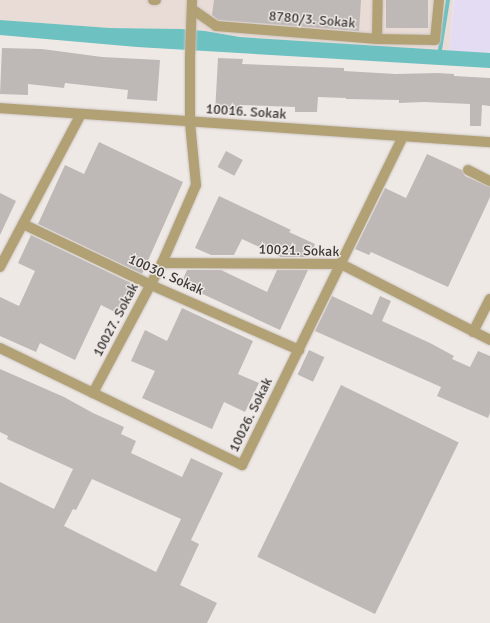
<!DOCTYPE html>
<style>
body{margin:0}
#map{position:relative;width:490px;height:623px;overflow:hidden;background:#efe9e6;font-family:Signika,sans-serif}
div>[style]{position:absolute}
.commercial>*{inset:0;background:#e3dcf2}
.built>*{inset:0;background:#e9dbd5}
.water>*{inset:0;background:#6ec1c1}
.stream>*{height:3.5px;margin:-1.75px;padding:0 1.75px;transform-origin:1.75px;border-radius:1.75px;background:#6ec1c1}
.building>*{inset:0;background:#beb8b6;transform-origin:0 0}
.roads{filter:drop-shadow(0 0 1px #ccc6c4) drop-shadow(0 0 1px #ccc6c4)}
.minor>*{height:10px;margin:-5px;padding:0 5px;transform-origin:5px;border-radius:5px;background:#b2a174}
span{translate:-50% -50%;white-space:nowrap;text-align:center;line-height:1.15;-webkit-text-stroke:3px #efe9e6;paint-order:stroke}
.street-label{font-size:14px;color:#3e3b3a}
</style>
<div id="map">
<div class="commercial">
<div style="clip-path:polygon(454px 0,490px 0,490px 53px,449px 51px)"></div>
</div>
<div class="built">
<div style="clip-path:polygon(0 0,453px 0,449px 51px,240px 37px,205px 31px,181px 29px,110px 28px,0 20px)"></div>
</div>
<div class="water">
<div style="clip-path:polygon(0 20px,110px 28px,181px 29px,205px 31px,240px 37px,490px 53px,490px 68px,137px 47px,0 35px)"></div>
</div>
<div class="stream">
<div style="left:440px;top:50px;width:51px;rotate:-80.9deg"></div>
</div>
<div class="building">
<div style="clip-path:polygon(214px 0,361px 0,359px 31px,218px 20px,212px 15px)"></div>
<div style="left:386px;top:0;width:42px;height:28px"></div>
<div style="clip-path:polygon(2px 48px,42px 49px,102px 57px,160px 60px,157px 101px,127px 99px,128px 90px,65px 83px,64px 88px,28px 84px,28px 95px,0 94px)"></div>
<div style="clip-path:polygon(218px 58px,243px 59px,242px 64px,344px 68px,344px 71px,396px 74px,438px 73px,454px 74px,454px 76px,490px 78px,490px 106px,482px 105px,481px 126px,470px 126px,470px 104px,424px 102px,399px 103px,399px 100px,346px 99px,346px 98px,318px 97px,317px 112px,295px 112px,295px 107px,240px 105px,240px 114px,215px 113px)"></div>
<div style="clip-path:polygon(99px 142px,183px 182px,142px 274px,38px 224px,65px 165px,84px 174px)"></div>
<div style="left:226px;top:151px;width:19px;height:18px;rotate:28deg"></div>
<div style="clip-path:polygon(427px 154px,462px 170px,465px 176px,490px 187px,490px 197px,486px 206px,448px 287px,371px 252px,369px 255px,355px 249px,385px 188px,406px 198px)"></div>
<div style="clip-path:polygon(0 193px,16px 201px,0 235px)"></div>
<div style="clip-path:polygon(219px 196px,291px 230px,289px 232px,315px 244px,309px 257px,281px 257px,242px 239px,234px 255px,211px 255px,195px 248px)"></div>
<div style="clip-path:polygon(31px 235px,133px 284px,119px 314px,101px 305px,75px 360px,40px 343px,36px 352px,0 336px,0 297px,19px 306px,35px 271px,18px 263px)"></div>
<div style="clip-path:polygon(187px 270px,221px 270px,267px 292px,277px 270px,308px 270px,280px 330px,181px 284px)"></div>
<div style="clip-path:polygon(332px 296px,372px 315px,380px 296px,391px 301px,382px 321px,430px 343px,454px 356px,452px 359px,470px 367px,478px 351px,490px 356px,490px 413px,488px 418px,437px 396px,441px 387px,315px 331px)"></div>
<div style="clip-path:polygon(182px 308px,253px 341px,238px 374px,259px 383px,245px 412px,224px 402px,212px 429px,142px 398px,155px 371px,131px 361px,145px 330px,167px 341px)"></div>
<div style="left:309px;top:350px;width:17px;height:27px;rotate:25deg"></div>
<div style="clip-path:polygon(evenodd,0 369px,64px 397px,93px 413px,124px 427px,121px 434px,136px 441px,131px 453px,182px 477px,191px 458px,223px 473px,191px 540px,199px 544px,180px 585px,217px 603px,207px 623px,0 623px,0 482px,54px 509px,73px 469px,7px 439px,8px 436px,0 432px,0 369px,92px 479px,181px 519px,156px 572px,64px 526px,73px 509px,76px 510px,92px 479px)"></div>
<div style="left:341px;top:385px;width:131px;height:191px;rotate:26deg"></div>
</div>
<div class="roads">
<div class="minor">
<div style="left:153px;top:0;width:3px"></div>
<div style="left:192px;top:9px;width:29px;rotate:35deg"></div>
<div style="left:216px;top:26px;width:162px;rotate:4.6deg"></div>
<div style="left:377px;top:39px;width:58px;rotate:1deg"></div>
<div style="left:435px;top:40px;width:40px;rotate:-84.3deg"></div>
<div style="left:377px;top:39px;width:39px;rotate:-89deg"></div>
<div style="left:0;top:108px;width:491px;rotate:4deg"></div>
<div style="left:468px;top:170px;width:25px;rotate:27deg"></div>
<div style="left:23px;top:224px;width:142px;rotate:25.5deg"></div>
<div style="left:151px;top:285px;width:162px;rotate:23.7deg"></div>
<div style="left:162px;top:263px;width:179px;rotate:0.3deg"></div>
<div style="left:341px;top:264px;width:167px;rotate:27deg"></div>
<div style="left:0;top:267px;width:173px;rotate:-62.1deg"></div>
<div style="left:473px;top:332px;width:37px;rotate:-63deg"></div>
<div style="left:0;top:348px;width:269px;rotate:25.8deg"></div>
<div style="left:242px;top:465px;width:366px;rotate:-63.9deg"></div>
<div style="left:93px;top:393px;width:147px;rotate:-62deg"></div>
<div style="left:162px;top:263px;width:85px;rotate:-66.4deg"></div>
<div style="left:196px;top:185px;width:62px;rotate:-95.5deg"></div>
<div style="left:190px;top:123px;width:66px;rotate:-90deg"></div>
<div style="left:190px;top:57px;width:57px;rotate:-88deg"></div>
</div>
</div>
<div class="street-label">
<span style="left:312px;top:20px;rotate:5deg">8780/3. Sokak</span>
<span style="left:246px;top:112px;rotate:4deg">10016. Sokak</span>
<span style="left:299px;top:251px;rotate:2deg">10021. Sokak</span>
<span style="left:166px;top:275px;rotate:24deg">10030. Sokak</span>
<span style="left:116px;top:320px;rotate:-62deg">10027. Sokak</span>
<span style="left:251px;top:415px;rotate:-64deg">10026. Sokak</span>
</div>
</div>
